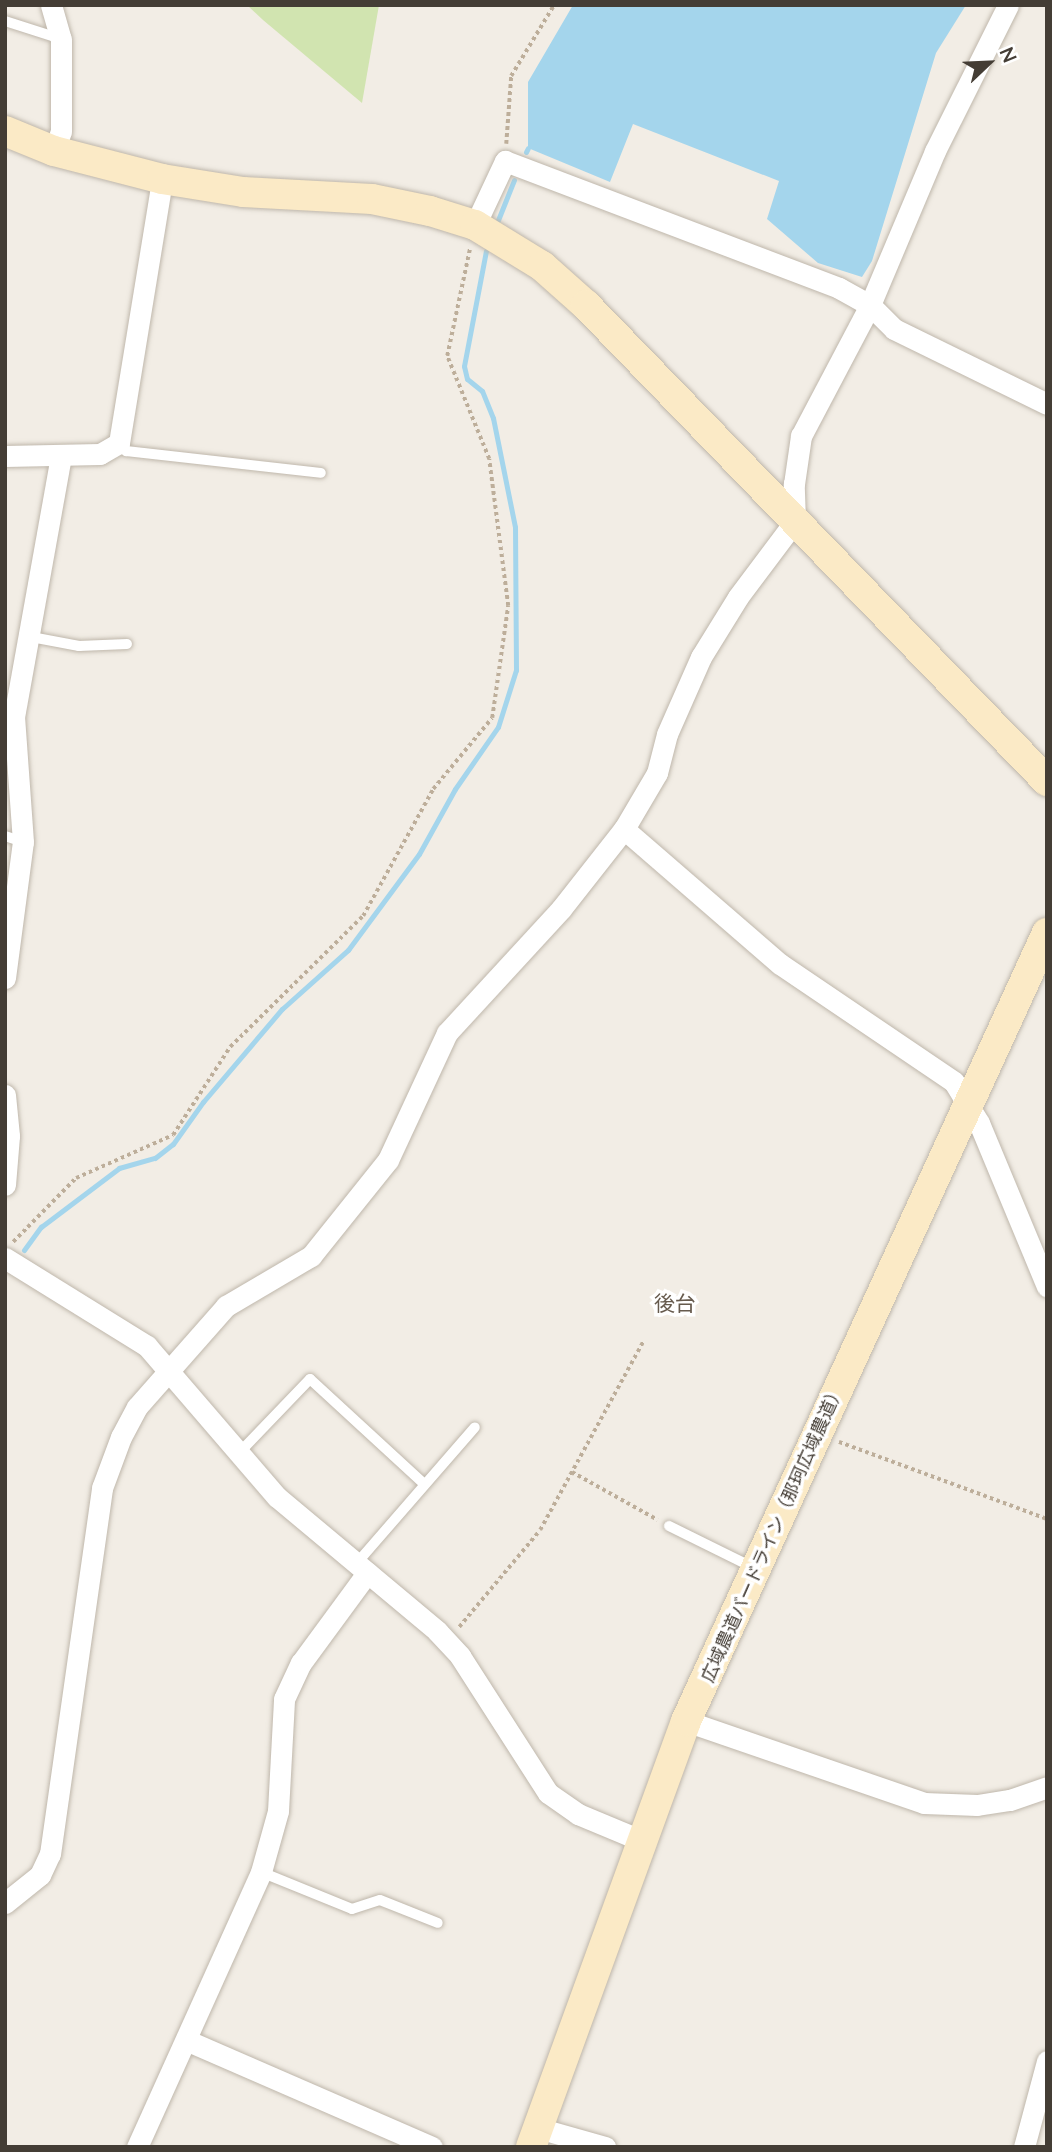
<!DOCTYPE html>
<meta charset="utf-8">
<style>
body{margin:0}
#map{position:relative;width:1052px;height:2152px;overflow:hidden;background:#f2ede5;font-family:Lato,"Noto Sans JP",sans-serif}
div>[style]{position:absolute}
.green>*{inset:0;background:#d1e4b0}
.water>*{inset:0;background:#a4d5ec}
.stream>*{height:5px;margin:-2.5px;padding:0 2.5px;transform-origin:2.5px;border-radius:2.5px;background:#a4d5ec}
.path>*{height:3.5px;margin-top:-1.75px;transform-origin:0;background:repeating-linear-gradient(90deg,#bdae9a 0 3.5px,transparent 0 7px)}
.roads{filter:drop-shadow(0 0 2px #bfb7ab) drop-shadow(0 0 2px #bfb7ab)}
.lane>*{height:10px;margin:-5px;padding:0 5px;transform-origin:5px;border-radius:5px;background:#fff}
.street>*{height:21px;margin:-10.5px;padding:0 10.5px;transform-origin:10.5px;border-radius:10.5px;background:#fff}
.secondary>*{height:30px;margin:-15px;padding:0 15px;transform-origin:15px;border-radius:15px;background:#fbeac6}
span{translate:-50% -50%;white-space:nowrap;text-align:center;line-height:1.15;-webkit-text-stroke:7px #fff;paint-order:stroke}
.street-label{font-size:18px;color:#443d35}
.quarter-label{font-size:21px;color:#665a4d}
.frame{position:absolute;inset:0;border:7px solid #443d35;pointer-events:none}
.north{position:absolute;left:954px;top:28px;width:70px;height:70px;-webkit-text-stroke:5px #fff;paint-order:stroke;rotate:67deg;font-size:19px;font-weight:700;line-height:28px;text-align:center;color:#443d35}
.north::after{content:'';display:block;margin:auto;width:24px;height:32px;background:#443d35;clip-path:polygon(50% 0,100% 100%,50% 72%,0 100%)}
</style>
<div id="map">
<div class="green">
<div style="clip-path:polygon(247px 5px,379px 5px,362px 103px,263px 20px)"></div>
</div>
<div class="water">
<div style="clip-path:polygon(573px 5px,966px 5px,936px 53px,872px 261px,862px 277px,818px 263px,767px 219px,779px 181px,633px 124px,610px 182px,528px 148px,528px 82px)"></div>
</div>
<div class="stream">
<div style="left:526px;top:152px;width:4px;rotate:-63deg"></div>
<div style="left:498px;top:220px;width:43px;rotate:-68.2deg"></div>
<div style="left:24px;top:1250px;width:29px;rotate:-54deg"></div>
<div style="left:41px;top:1227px;width:98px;rotate:-37.1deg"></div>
<div style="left:119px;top:1168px;width:37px;rotate:-16deg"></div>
<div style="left:155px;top:1158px;width:23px;rotate:-38deg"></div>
<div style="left:173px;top:1144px;width:52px;rotate:-54.5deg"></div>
<div style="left:203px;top:1102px;width:122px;rotate:-49.7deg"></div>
<div style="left:282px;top:1009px;width:89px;rotate:-41.8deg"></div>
<div style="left:348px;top:950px;width:119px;rotate:-53.5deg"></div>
<div style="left:419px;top:854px;width:74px;rotate:-61deg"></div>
<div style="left:455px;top:789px;width:75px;rotate:-55.3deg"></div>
<div style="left:498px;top:727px;width:60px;rotate:-72.5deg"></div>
<div style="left:516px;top:670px;width:143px;rotate:-90.4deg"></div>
<div style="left:515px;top:527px;width:111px;rotate:-101.4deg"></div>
<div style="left:493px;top:418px;width:29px;rotate:-112deg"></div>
<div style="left:482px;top:391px;width:19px;rotate:-141deg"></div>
<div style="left:467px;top:379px;width:13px;rotate:-103deg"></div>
<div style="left:464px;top:366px;width:117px;rotate:-79.2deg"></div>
</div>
<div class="path">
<div style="left:506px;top:144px;width:68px;rotate:-85.8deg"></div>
<div style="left:511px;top:76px;width:83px;rotate:-58.8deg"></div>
<div style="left:13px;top:1242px;width:90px;rotate:-45.5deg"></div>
<div style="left:76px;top:1178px;width:106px;rotate:-23.9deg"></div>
<div style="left:173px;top:1135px;width:105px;rotate:-57.1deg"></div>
<div style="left:230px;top:1047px;width:187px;rotate:-44.6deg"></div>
<div style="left:363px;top:916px;width:145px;rotate:-61.1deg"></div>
<div style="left:433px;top:789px;width:92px;rotate:-50.3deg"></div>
<div style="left:492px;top:718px;width:113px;rotate:-81.9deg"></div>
<div style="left:508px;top:606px;width:148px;rotate:-97.4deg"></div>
<div style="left:489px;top:459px;width:111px;rotate:-112.2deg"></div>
<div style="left:447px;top:356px;width:110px;rotate:-78deg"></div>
<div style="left:839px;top:1442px;width:222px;rotate:20.3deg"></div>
<div style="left:572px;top:1472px;width:98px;rotate:29.2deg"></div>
<div style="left:459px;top:1627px;width:126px;rotate:-50.1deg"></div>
<div style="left:540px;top:1530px;width:214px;rotate:-61.3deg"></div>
</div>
<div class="roads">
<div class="lane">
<div style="left:5px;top:21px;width:59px;rotate:17.8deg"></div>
<div style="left:119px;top:443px;width:11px;rotate:49deg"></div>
<div style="left:126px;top:451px;width:196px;rotate:6.4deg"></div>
<div style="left:26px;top:636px;width:54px;rotate:10.7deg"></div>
<div style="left:79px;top:646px;width:48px;rotate:-2.4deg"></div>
<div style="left:5px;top:836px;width:19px;rotate:18deg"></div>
<div style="left:238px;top:1454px;width:104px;rotate:-46.2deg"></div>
<div style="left:310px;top:1379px;width:154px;rotate:42.6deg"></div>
<div style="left:669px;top:1526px;width:95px;rotate:26.3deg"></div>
<div style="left:356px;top:1564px;width:181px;rotate:-49deg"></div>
<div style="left:261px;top:1872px;width:98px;rotate:22.1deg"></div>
<div style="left:352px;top:1909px;width:29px;rotate:-18deg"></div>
<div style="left:380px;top:1900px;width:62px;rotate:21.6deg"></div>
</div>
<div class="street">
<div style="left:51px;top:5px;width:35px;rotate:74deg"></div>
<div style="left:61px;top:39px;width:92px;rotate:90deg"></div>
<div style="left:61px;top:131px;width:21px;rotate:109deg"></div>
<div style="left:475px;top:225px;width:71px;rotate:-64.9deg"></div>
<div style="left:505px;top:161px;width:357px;rotate:20.8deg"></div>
<div style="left:839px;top:288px;width:35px;rotate:29deg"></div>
<div style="left:870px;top:305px;width:34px;rotate:45deg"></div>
<div style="left:894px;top:329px;width:170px;rotate:26.1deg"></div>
<div style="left:5px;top:456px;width:95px;rotate:-1.2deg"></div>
<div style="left:100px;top:454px;width:22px;rotate:-30deg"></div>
<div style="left:119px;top:443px;width:267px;rotate:-80.7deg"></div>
<div style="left:624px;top:829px;width:206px;rotate:40.9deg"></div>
<div style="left:780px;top:964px;width:210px;rotate:34.1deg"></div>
<div style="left:954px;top:1082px;width:48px;rotate:58.6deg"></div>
<div style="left:979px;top:1123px;width:177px;rotate:67.4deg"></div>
<div style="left:5px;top:978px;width:137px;rotate:-82.5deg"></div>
<div style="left:23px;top:842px;width:125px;rotate:-94.1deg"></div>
<div style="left:14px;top:717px;width:265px;rotate:-79.8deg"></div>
<div style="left:5px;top:1095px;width:41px;rotate:84.4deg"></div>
<div style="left:9px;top:1136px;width:49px;rotate:94.7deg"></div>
<div style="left:5px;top:1258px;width:167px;rotate:31.8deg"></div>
<div style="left:147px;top:1346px;width:199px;rotate:49.3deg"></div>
<div style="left:277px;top:1497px;width:209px;rotate:39.9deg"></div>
<div style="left:437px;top:1631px;width:34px;rotate:47deg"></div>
<div style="left:460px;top:1656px;width:163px;rotate:57.3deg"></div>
<div style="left:548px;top:1793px;width:37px;rotate:35deg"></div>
<div style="left:578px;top:1814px;width:70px;rotate:22.6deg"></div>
<div style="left:686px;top:1721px;width:252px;rotate:19deg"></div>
<div style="left:924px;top:1803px;width:53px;rotate:2.2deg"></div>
<div style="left:977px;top:1805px;width:33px;rotate:-9deg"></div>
<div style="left:1010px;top:1800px;width:39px;rotate:-19deg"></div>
<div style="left:5px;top:1903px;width:45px;rotate:-38.7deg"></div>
<div style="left:40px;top:1875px;width:23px;rotate:-65deg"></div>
<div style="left:50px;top:1854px;width:370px;rotate:-81.9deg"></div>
<div style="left:102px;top:1488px;width:54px;rotate:-69.6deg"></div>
<div style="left:121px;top:1437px;width:34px;rotate:-62deg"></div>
<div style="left:137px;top:1407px;width:135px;rotate:-48.6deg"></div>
<div style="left:226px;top:1306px;width:99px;rotate:-30.5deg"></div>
<div style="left:311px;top:1256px;width:123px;rotate:-51.3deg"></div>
<div style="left:388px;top:1160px;width:140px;rotate:-65.1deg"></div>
<div style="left:447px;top:1033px;width:168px;rotate:-47.4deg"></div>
<div style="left:561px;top:909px;width:102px;rotate:-51.8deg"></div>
<div style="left:624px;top:829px;width:65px;rotate:-59.5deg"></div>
<div style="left:657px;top:773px;width:40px;rotate:-75.6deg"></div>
<div style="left:667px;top:734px;width:84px;rotate:-66.2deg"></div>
<div style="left:701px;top:657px;width:70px;rotate:-58.3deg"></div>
<div style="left:738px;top:597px;width:95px;rotate:-53.1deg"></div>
<div style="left:795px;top:521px;width:37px;rotate:-92deg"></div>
<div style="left:794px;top:484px;width:49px;rotate:-81.7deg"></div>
<div style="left:801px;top:436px;width:148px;rotate:-62.2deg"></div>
<div style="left:870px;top:305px;width:167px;rotate:-67.1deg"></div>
<div style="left:935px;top:151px;width:163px;rotate:-63.4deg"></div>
<div style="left:186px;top:2040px;width:268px;rotate:23.5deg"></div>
<div style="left:538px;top:2128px;width:70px;rotate:15.8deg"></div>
<div style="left:137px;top:2147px;width:302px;rotate:-65.7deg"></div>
<div style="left:261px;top:1872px;width:63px;rotate:-74.4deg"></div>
<div style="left:278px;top:1811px;width:112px;rotate:-86.9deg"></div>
<div style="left:284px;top:1699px;width:40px;rotate:-65deg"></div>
<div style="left:301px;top:1663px;width:112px;rotate:-53.7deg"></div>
<div style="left:1024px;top:2147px;width:89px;rotate:-75deg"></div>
</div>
<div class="secondary">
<div style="left:5px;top:131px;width:53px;rotate:22.2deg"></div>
<div style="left:54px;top:151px;width:112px;rotate:14.5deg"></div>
<div style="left:162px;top:179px;width:82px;rotate:9.1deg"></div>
<div style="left:243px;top:192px;width:129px;rotate:3.1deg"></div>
<div style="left:372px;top:199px;width:59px;rotate:11.7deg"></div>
<div style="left:430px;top:211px;width:47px;rotate:17.3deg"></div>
<div style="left:475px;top:225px;width:79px;rotate:31.5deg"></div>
<div style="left:542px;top:266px;width:59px;rotate:41.6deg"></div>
<div style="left:586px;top:305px;width:663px;rotate:45.92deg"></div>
<div style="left:531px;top:2147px;width:453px;rotate:-70deg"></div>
<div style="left:686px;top:1721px;width:867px;rotate:-65.39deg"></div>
</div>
</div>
<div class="street-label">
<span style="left:772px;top:1533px;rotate:-66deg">広域農道バードライン（那珂広域農道）</span>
</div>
<div class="quarter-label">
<span style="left:675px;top:1303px">後台</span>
</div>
<div class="frame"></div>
<div class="north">N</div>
</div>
